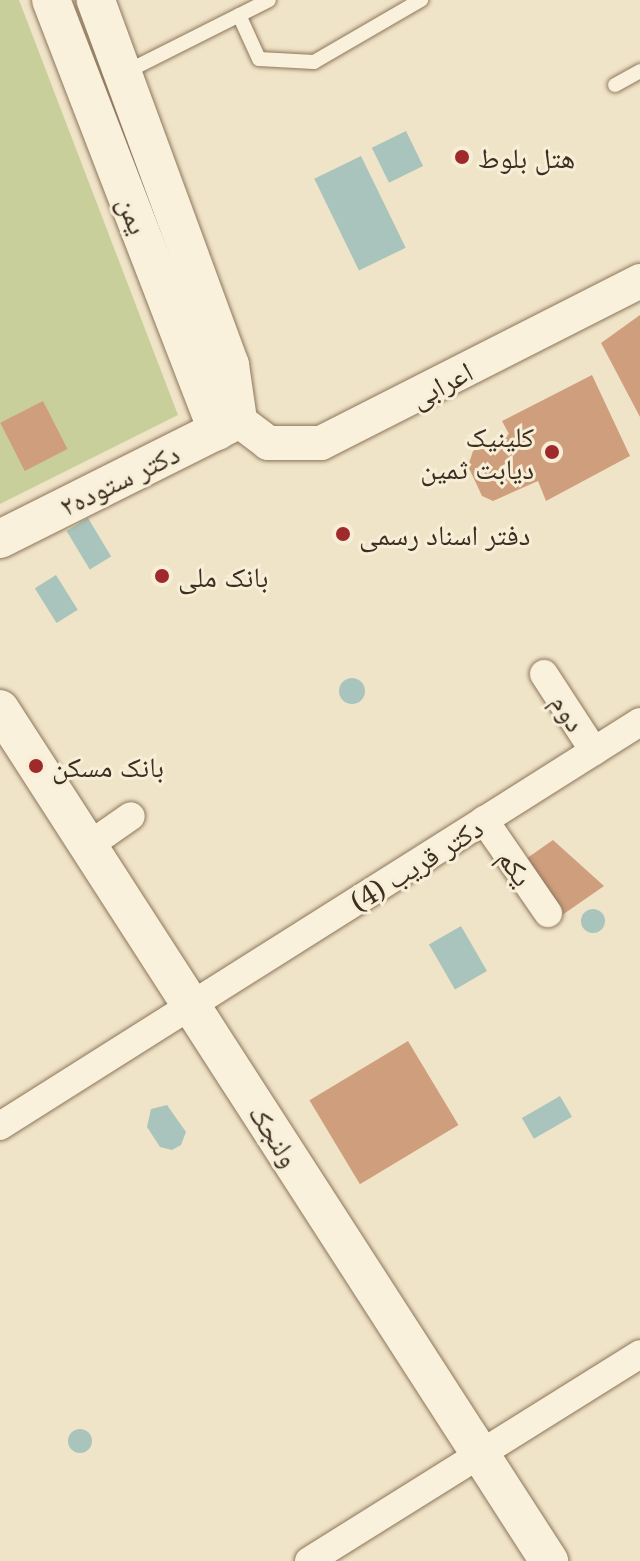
<!DOCTYPE html>
<meta charset="utf-8">
<style>
body{margin:0}
#map{position:relative;width:640px;height:1561px;overflow:hidden;background:#f0e4c8;font-family:"Noto Serif","Noto Naskh Arabic",serif}
div>[style]{position:absolute}
.green>*{inset:0;background:#c9cf9b}
.water>*{inset:0;background:#a9c4bc;transform-origin:0 0}
.round{border-radius:50%}
.building>*{inset:0;background:#cf9f7d;transform-origin:0 0}
.roads{filter:drop-shadow(0 0 2px #8d765c) drop-shadow(0 0 2px #8d765c)}
.service>*{height:14px;margin:-7px;padding:0 7px;transform-origin:7px;border-radius:7px;background:#faf1dc}
.minor>*{height:28px;margin:-14px;padding:0 14px;transform-origin:14px;border-radius:14px;background:#faf1dc}
.tertiary>*{height:34px;margin:-17px;padding:0 17px;transform-origin:17px;border-radius:17px;background:#faf1dc}
.secondary>*{height:38px;margin:-19px;padding:0 19px;transform-origin:19px;border-radius:19px;background:#faf1dc}
.dots>*{width:22px;height:22px;translate:-50% -50%;box-sizing:border-box;border:4px solid #f7eed8;border-radius:50%}
span{translate:-50% -50%;white-space:nowrap;text-align:center;line-height:1.15;-webkit-text-stroke:6px #f7eed8;paint-order:stroke}
.poi-label{font-size:28px;color:#3d2e20}
.left{translate:0 -50%;text-align:left}
.right{translate:-100% -50%;text-align:right}
.street-label{font-size:28px;color:#3d2e20}
</style>
<div id="map">
<div class="green">
<div style="clip-path:polygon(0 0,19px 0,178px 415px,0 504px)"></div>
</div>
<div class="water">
<div style="left:406px;top:131px;width:39px;height:38px;rotate:64deg"></div>
<div style="left:361px;top:156px;width:102px;height:52px;rotate:64deg"></div>
<div style="left:88px;top:518px;width:45px;height:25px;rotate:59deg"></div>
<div style="left:56px;top:575px;width:41px;height:25px;rotate:58deg"></div>
<div class="round" style="left:339px;top:678px;width:26px;height:26px"></div>
<div class="round" style="left:581px;top:909px;width:24px;height:24px"></div>
<div style="left:461px;top:926px;width:52px;height:37px;rotate:60deg"></div>
<div style="left:560px;top:1096px;width:24px;height:44px;rotate:60deg"></div>
<div style="clip-path:polygon(167px 1105px,186px 1132px,181px 1145px,172px 1150px,160px 1147px,147px 1127px,151px 1109px)"></div>
<div class="round" style="left:68px;top:1429px;width:24px;height:24px"></div>
</div>
<div class="building">
<div style="clip-path:polygon(640px 315px,640px 417px,601px 343px)"></div>
<div style="clip-path:polygon(592px 375px,630px 456px,546px 501px,538px 481px,493px 501px,482px 496px,468px 466px,473px 451px,509px 434px,502px 421px)"></div>
<div style="left:43px;top:401px;width:54px;height:48px;rotate:63deg"></div>
<div style="clip-path:polygon(553px 840px,604px 886px,558px 918px,520px 863px)"></div>
<div style="left:408px;top:1041px;width:98px;height:115px;rotate:59deg"></div>
</div>
<div class="roads">
<div class="service">
<div style="left:239px;top:15px;width:48px;rotate:65.6deg"></div>
<div style="left:259px;top:59px;width:55px;rotate:3.1deg"></div>
<div style="left:314px;top:62px;width:124px;rotate:-30.1deg"></div>
<div style="left:124px;top:73px;width:162px;rotate:-26.7deg"></div>
<div style="left:615px;top:85px;width:29px;rotate:-29deg"></div>
</div>
<div class="minor">
<div style="left:544px;top:674px;width:92px;rotate:57deg"></div>
<div style="left:484px;top:820px;width:113px;rotate:55.5deg"></div>
<div style="left:88px;top:846px;width:52px;rotate:-34.9deg"></div>
<div style="left:0;top:1126px;width:757px;rotate:-32.26deg"></div>
<div style="left:309px;top:1561px;width:390px;rotate:-32deg"></div>
</div>
<div class="tertiary">
<div style="left:238px;top:420px;width:38px;rotate:37deg"></div>
<div style="left:268px;top:443px;width:53px"></div>
<div style="left:321px;top:443px;width:358px;rotate:-26.9deg"></div>
</div>
<div class="secondary">
<div style="left:51px;top:0;width:462px;rotate:68.9deg"></div>
<div style="left:0;top:539px;width:266px;rotate:-26.6deg"></div>
<div style="left:238px;top:420px;width:56px;rotate:-98.3deg"></div>
<div style="left:230px;top:365px;width:389px;rotate:-110.2deg"></div>
<div style="left:0;top:709px;width:1014px;rotate:57.2deg"></div>
</div>
</div>
<div class="dots">
<div style="left:462px;top:157px;background:#9e2a2b"></div>
<div style="left:552px;top:452px;background:#9e2a2b"></div>
<div style="left:343px;top:534px;background:#9e2a2b"></div>
<div style="left:162px;top:576px;background:#9e2a2b"></div>
<div style="left:36px;top:766px;background:#9e2a2b"></div>
</div>
<div class="poi-label">
<span class="left" style="left:478px;top:157px">هتل بلوط</span>
<span class="right" style="left:534px;top:452px">کلینیک<br>دیابت ثمین</span>
<span class="left" style="left:359px;top:534px">دفتر اسناد رسمی</span>
<span class="left" style="left:178px;top:576px">بانک ملی</span>
<span class="left" style="left:52px;top:766px">بانک مسکن</span>
</div>
<div class="street-label">
<span style="left:134px;top:215px;rotate:69deg">یمن</span>
<span style="left:441px;top:384px;rotate:-28deg">اعرابی</span>
<span style="left:119px;top:479px;rotate:-26deg">دکتر ستوده۲</span>
<span style="left:569px;top:712px;rotate:57deg">دوم</span>
<span style="left:416px;top:864px;rotate:-32deg">دکتر قریب (4)</span>
<span style="left:516px;top:867px;rotate:55deg">یکم</span>
<span style="left:275px;top:1135px;rotate:57deg">ولنجک</span>
</div>
</div>
